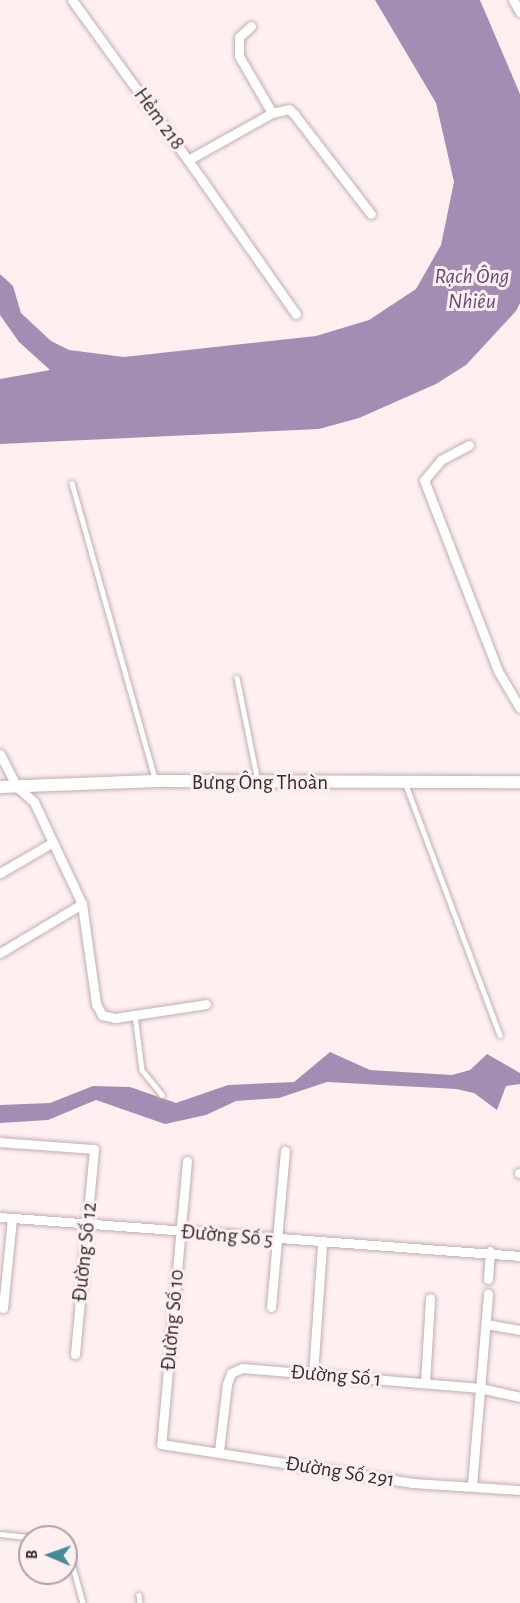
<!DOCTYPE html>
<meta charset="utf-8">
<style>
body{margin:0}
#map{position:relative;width:520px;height:1603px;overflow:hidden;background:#fef0f1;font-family:"Alegreya Sans",sans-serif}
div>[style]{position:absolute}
.water>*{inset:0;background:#a48db3}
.roads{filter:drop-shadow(0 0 2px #c3aeae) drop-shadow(0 0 2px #c3aeae)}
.service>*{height:4.5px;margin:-2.25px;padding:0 2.25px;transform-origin:2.25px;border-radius:2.25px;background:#fff}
.minor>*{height:9px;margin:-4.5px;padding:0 4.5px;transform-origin:4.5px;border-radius:4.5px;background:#fff}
.tertiary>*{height:12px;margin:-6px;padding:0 6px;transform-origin:6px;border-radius:6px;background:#fff}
span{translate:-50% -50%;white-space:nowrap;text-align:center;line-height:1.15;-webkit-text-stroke:6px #fef0f1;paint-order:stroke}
.street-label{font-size:21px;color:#342c2c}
.water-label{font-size:22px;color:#66467a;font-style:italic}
.north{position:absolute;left:18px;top:1525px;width:60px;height:60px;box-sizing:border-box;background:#fef0f1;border:2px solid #ada2a2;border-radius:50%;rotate:272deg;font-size:16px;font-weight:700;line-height:24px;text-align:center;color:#342c2c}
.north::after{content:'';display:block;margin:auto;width:21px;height:27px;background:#478a9a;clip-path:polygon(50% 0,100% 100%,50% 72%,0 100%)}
</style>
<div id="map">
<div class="water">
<div style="clip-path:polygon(375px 0,480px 0,520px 94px,520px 303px,516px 311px,466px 365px,436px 384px,359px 418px,319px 429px,0 444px,0 379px,50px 370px,19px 342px,0 315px,0 274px,13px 286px,21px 313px,51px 341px,69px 350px,124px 357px,316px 336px,369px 320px,416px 289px,441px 245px,454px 182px,436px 103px)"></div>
<div style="clip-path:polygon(330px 1052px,370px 1070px,452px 1075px,470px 1070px,487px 1054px,520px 1073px,520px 1084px,506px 1086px,497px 1110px,474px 1093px,456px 1089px,327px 1082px,279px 1098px,236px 1101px,206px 1115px,165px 1124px,96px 1100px,48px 1120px,0 1123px,0 1105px,50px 1103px,93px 1086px,130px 1087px,176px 1103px,228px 1085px,294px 1082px)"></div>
</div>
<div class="roads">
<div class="service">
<div style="left:72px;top:483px;width:307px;rotate:74.3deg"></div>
<div style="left:237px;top:678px;width:105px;rotate:78.5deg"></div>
<div style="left:406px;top:785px;width:267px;rotate:69.4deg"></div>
<div style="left:135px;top:1015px;width:55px;rotate:82.7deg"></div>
<div style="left:142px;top:1070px;width:32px;rotate:51deg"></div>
<div style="left:0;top:1534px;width:30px;rotate:6deg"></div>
<div style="left:66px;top:1541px;width:64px;rotate:74.7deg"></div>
<div style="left:139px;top:1595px;width:8px;rotate:83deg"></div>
</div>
<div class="minor">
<div style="left:72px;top:0;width:198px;rotate:54.1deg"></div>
<div style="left:188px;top:160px;width:96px;rotate:-29.2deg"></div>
<div style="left:513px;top:0;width:14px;rotate:60deg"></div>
<div style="left:251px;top:26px;width:16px;rotate:137deg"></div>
<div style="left:239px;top:37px;width:19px;rotate:90deg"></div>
<div style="left:239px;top:56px;width:66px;rotate:59.9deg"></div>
<div style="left:272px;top:113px;width:17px;rotate:-13deg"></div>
<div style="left:289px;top:109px;width:7px;rotate:45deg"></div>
<div style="left:294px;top:114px;width:126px;rotate:52.4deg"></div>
<div style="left:188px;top:160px;width:188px;rotate:55deg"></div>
<div style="left:469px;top:445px;width:32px;rotate:152deg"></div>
<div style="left:441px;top:460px;width:26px;rotate:130deg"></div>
<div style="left:424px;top:480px;width:205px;rotate:68.8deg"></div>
<div style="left:498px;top:671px;width:43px;rotate:59.3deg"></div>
<div style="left:0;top:754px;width:37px;rotate:63deg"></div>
<div style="left:17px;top:787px;width:23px;rotate:41deg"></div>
<div style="left:34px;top:802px;width:113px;rotate:64.8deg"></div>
<div style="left:82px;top:904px;width:101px;rotate:82deg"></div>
<div style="left:96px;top:1004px;width:13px;rotate:61deg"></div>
<div style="left:102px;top:1015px;width:13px;rotate:13deg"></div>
<div style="left:115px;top:1018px;width:92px;rotate:-8.7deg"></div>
<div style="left:0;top:873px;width:58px;rotate:-30.1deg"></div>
<div style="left:0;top:953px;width:96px;rotate:-30.9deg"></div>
<div style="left:0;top:1142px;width:94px;rotate:4.3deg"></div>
<div style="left:94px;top:1149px;width:206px;rotate:95.3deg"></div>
<div style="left:187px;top:1161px;width:284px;rotate:95.2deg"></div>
<div style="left:161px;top:1444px;width:255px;rotate:8.8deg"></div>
<div style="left:413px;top:1483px;width:107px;rotate:3.7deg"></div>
<div style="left:519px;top:1173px;width:1px"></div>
<div style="left:0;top:1217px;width:521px;rotate:4.29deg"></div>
<div style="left:488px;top:1279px;width:28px;rotate:-86deg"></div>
<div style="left:271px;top:1307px;width:157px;rotate:-84.9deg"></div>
<div style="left:3px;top:1308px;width:90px;rotate:-84.3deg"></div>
<div style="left:486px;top:1324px;width:35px;rotate:10deg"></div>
<div style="left:313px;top:1374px;width:130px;rotate:-86deg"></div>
<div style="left:425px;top:1383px;width:85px;rotate:-86.6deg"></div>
<div style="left:219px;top:1451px;width:67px;rotate:-83.2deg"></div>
<div style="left:227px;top:1384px;width:12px;rotate:-70deg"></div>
<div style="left:231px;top:1373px;width:12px;rotate:-24deg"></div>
<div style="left:242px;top:1368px;width:239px;rotate:4.8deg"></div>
<div style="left:480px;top:1388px;width:41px;rotate:12.7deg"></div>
<div style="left:472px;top:1485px;width:192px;rotate:-85.2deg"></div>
</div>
<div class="tertiary">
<div style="left:0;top:787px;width:156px;rotate:-2.2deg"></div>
<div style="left:156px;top:781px;width:364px;rotate:0.2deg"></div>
</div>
</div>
<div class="street-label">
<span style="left:159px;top:119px;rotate:54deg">Hẻm 218</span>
<span style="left:260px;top:783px">Bưng Ông Thoàn</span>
<span style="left:227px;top:1236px;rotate:5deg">Đường Số 5</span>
<span style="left:85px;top:1252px;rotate:-84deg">Đường Số 12</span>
<span style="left:173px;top:1320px;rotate:-85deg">Đường Số 10</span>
<span style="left:336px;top:1376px;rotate:5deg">Đường Số 1</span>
<span style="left:340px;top:1472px;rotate:9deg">Đường Số 291</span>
</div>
<div class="water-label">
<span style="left:472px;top:289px">Rạch Ông<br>Nhiêu</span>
</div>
<div class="north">B</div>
</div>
